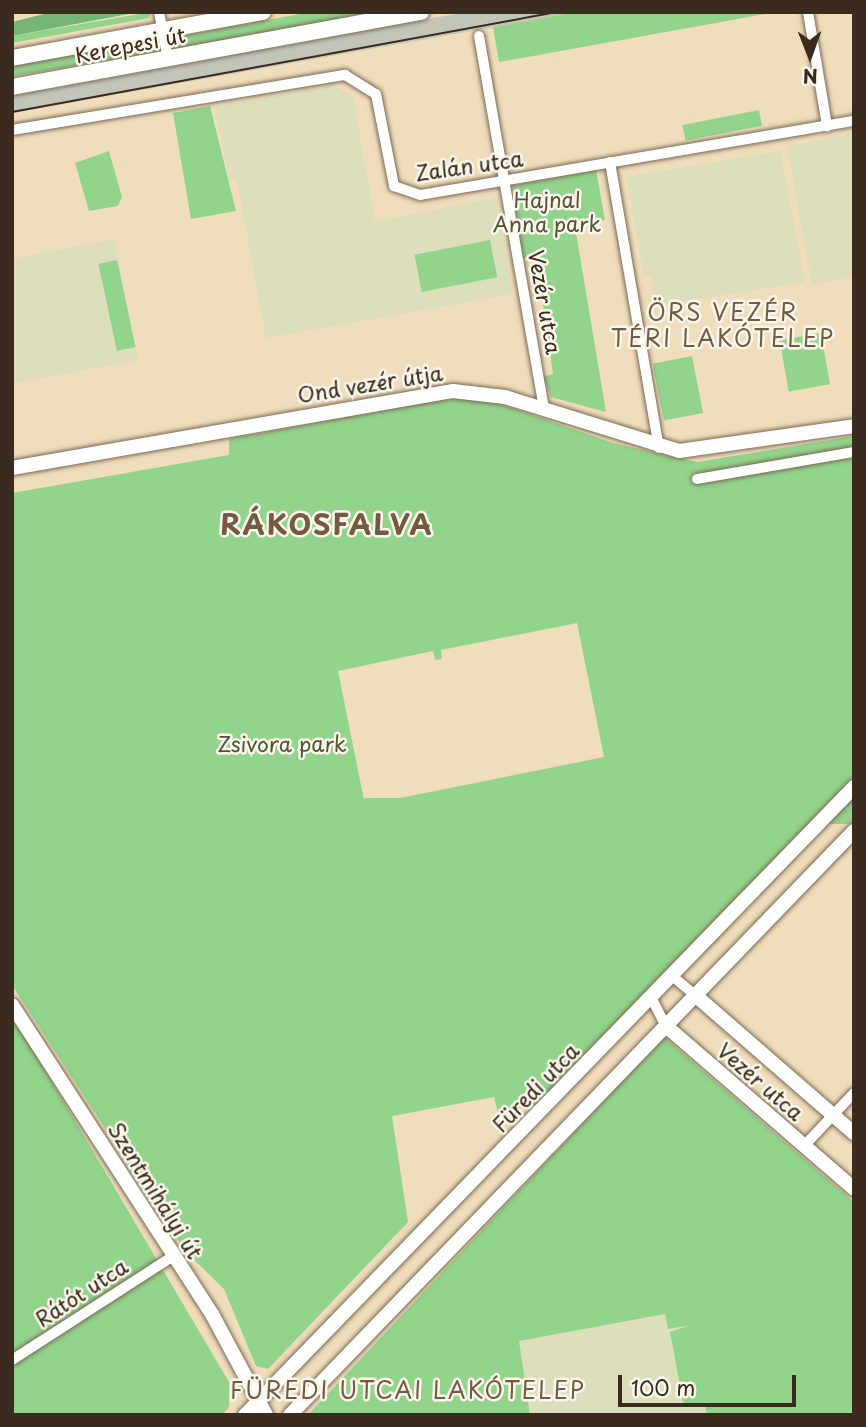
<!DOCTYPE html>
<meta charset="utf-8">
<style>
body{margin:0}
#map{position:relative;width:866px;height:1427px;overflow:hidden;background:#f0ddbb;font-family:"Playpen Sans",sans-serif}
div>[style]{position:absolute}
.built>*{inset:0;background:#dcdebc}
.industrial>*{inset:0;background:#c2c6b9}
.green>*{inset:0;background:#92d48b;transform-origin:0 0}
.forest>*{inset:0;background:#75b677}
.roads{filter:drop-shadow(0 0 2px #7a6955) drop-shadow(0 0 2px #7a6955)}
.street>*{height:10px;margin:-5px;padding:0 5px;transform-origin:5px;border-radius:5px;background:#fff}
.secondary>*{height:14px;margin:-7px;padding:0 7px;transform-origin:7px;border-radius:7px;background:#fff}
.primary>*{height:16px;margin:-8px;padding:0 8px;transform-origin:8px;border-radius:8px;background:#fff}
.tram>*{height:2px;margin:-1px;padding:0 1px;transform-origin:1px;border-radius:1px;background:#3b2a1e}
span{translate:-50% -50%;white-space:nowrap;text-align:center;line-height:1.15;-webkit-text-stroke:5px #fbf7ec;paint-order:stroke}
.street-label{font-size:21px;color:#3b2a1e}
.park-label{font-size:21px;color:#515439}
.neighbourhood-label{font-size:23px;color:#735a41;letter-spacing:2px}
.district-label{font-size:28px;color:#735a41;font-weight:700;letter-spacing:2px}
.frame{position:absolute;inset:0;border:14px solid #3b2a1e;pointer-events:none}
.north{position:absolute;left:775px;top:21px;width:70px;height:70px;-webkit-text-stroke:5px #fbf7ec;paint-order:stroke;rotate:179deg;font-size:19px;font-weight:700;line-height:28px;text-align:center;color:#3b2a1e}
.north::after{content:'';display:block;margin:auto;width:24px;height:32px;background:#3b2a1e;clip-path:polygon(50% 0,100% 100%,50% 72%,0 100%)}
.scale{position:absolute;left:618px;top:1375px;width:178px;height:32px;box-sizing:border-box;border:4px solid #3b2a1e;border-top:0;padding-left:9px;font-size:21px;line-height:24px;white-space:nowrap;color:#3b2a1e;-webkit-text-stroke:5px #fbf7ec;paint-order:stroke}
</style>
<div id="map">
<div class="built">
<div style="clip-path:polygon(333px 85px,353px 96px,375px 222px,495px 198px,513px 294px,266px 338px,237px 180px,229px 180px,215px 107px)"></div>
<div style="clip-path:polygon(854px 134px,854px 277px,812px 285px,787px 146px)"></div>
<div style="clip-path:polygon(780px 151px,805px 282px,656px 306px,651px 276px,644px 277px,627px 177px)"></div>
<div style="clip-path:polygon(114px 239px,138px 360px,12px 384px,12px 259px)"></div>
<div style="clip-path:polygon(665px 1314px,691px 1325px,707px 1415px,530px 1415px,519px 1341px)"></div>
</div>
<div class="industrial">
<div style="clip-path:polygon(466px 12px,577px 12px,12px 113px,12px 96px)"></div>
</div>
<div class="green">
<div style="clip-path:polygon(151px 12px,149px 18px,12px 43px,12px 36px)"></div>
<div style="clip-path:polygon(311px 12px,381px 12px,173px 50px,171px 38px)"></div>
<div style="clip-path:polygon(577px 12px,776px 12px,499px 62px,493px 27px)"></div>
<div style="left:156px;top:40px;width:13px;height:147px;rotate:81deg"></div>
<div style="clip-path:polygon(210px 106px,236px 211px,191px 219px,173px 113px)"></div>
<div style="left:759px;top:110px;width:16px;height:78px;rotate:79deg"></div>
<div style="clip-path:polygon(109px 151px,122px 197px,118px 206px,89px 211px,75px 163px)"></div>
<div style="clip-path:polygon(596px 170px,605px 220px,575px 227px,606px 412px,551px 397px,543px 377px,553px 374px,536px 256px,521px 259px,513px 185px)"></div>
<div style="left:490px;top:240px;width:38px;height:77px;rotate:79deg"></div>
<div style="left:117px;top:260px;width:89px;height:19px;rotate:78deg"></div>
<div style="left:821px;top:333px;width:52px;height:42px;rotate:80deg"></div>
<div style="left:692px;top:356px;width:58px;height:40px;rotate:79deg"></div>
<div style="clip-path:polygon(evenodd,446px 399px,489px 400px,613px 443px,697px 462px,854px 436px,854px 782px,540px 1104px,498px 1113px,494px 1097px,392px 1116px,408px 1222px,268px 1369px,256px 1366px,224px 1289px,185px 1251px,12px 985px,12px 493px,229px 455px,229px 439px,446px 399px,577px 623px,604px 757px,365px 805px,338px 671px,433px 651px,435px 660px,442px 659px,441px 650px,577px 623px)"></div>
<div style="left:854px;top:798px;width:26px;height:820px;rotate:90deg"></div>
<div style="clip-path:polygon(12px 1014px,229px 1382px,229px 1407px,222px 1415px,12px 1415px)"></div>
<div style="clip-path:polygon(664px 1037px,854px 1202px,854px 1415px,707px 1415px,705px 1404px,684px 1407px,670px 1332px,691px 1325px,668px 1329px,665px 1314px,519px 1341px,530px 1415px,308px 1415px)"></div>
</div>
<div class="forest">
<div style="clip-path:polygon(52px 12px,139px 12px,12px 36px,12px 22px)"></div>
</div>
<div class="roads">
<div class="street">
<div style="left:159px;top:12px;width:48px;rotate:79.2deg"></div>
<div style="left:808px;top:12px;width:116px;rotate:80.5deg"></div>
<div style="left:479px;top:36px;width:380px;rotate:80.1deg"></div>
<div style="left:12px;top:130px;width:338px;rotate:-9.4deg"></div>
<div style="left:345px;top:75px;width:36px;rotate:32deg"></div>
<div style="left:376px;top:94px;width:94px;rotate:78.9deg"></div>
<div style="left:394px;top:186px;width:28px;rotate:19deg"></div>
<div style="left:420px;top:195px;width:440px;rotate:-9.7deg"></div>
<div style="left:610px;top:162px;width:290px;rotate:80.3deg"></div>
<div style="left:697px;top:479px;width:159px;rotate:-9.8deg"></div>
<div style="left:671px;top:975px;width:31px;rotate:40deg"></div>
<div style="left:651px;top:997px;width:33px;rotate:63deg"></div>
<div style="left:804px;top:1146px;width:73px;rotate:-46.7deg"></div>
<div style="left:12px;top:1360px;width:190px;rotate:-32.8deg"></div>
</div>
<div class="secondary">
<div style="left:12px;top:468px;width:448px;rotate:-9.9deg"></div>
<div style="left:453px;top:391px;width:52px;rotate:6.6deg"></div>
<div style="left:505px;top:397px;width:182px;rotate:17.2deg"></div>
<div style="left:679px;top:451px;width:177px;rotate:-8.1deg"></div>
<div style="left:695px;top:995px;width:211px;rotate:41deg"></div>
<div style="left:12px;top:1005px;width:370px;rotate:57.1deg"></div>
<div style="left:213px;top:1316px;width:112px;rotate:61.8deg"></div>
<div style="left:666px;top:1026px;width:249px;rotate:40.9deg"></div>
<div style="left:245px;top:1415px;width:875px;rotate:-45.88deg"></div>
<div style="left:290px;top:1415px;width:812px;rotate:-46deg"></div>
</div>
<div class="primary">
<div style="left:12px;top:58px;width:255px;rotate:-10.4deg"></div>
<div style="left:12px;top:87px;width:416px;rotate:-10.4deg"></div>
</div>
</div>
<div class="tram">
<div style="left:12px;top:112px;width:554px;rotate:-10.4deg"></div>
</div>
<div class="street-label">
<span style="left:130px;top:44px;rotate:-11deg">Kerepesi út</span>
<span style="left:469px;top:165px;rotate:-8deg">Zalán utca</span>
<span style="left:546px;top:302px;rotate:80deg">Vezér utca</span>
<span style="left:370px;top:383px;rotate:-9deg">Ond vezér útja</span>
<span style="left:761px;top:1081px;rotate:41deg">Vezér utca</span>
<span style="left:535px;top:1087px;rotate:-46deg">Füredi utca</span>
<span style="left:156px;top:1190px;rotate:58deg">Szentmihályi út</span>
<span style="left:81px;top:1292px;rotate:-33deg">Rátót utca</span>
</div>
<div class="park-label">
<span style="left:547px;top:211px">Hajnal<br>Anna park</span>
<span style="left:282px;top:743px">Zsivora park</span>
</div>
<div class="neighbourhood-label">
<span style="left:723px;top:325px">ÖRS VEZÉR<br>TÉRI LAKÓTELEP</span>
<span style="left:408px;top:1390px">FÜREDI UTCAI LAKÓTELEP</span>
</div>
<div class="district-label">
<span style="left:327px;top:524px">RÁKOSFALVA</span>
</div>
<div class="frame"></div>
<div class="north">N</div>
<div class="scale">100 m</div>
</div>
